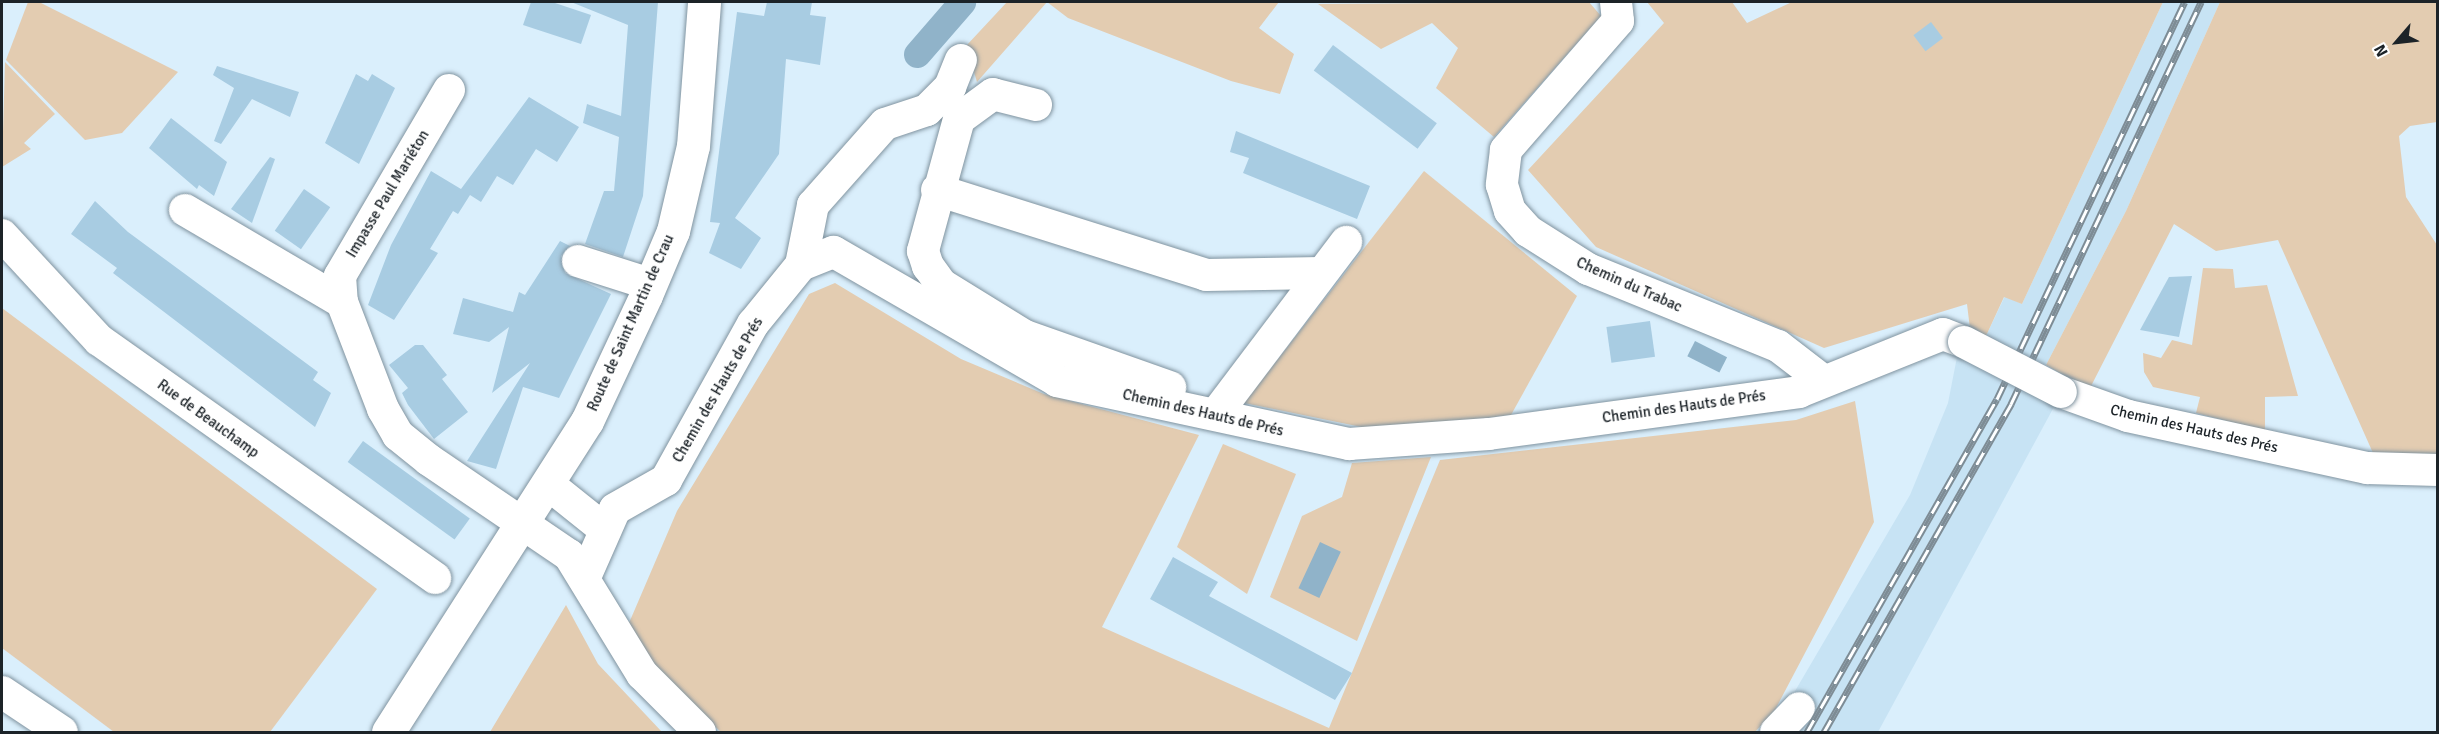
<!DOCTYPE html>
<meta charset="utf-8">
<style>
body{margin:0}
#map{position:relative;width:2439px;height:734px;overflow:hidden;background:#daeffc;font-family:Signika,sans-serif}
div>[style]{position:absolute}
.built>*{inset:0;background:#c7e3f4}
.green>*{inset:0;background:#e3ccb1}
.water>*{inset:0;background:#90b3c9;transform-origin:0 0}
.canal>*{height:27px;margin:-13.5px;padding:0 13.5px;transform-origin:13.5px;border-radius:13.5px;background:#90b3c9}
.building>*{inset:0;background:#a8cce2;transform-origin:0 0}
.roads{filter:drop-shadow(0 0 2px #80939f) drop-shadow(0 0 2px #80939f)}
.minor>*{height:32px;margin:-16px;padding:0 16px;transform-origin:16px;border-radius:16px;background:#fff}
.major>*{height:33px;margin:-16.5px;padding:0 16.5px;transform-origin:16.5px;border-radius:16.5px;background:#fff}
.rail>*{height:7px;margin-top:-3.5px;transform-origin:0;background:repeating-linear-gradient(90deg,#fff 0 14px,#7e8c95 0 28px);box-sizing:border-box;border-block:2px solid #7e8c95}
.bridges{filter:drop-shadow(0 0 2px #80939f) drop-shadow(0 0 2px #80939f)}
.minor-bridge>*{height:32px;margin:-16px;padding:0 16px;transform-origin:16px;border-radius:16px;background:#fff}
span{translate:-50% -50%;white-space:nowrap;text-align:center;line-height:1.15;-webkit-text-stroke:6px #fff;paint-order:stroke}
.street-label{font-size:15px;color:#1c2328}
.frame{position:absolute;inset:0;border:3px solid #1c2328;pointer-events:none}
.north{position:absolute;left:2367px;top:12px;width:60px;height:60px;-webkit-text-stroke:4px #fff;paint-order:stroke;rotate:242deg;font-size:16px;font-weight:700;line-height:24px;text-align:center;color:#1c2328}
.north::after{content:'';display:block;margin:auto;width:21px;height:27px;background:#1c2328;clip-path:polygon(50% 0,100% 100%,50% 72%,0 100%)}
</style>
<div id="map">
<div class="built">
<div style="clip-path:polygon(2163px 2px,2220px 2px,2126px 211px,2046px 365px,1986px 336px,2005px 296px,2022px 304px)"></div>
<div style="clip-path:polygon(1957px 357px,2055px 405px,1878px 732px,1771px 732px,1910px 495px,1948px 403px)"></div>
</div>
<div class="green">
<div style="clip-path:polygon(28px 2px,39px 2px,178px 72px,122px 133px,85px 140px,6px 60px)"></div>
<div style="clip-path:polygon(1007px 2px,1279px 2px,1259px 28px,1294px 54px,1280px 94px,1231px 81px,1068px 18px,1047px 2px,977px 82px,966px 46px)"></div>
<div style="clip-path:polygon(1589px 2px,1601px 16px,1494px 137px,1436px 88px,1458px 48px,1432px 23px,1381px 49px,1318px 4px)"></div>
<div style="clip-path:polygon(1647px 2px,1732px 2px,1747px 23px,1792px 2px,2163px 2px,2022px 304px,2004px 297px,1986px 336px,1970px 329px,1967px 304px,1824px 348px,1596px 247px,1528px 170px,1664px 23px)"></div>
<div style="clip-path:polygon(2220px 2px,2437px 2px,2437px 122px,2410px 126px,2399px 136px,2406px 197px,2437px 245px,2437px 458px,2373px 453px,2278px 240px,2216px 251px,2174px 224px,2089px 390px,2046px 365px,2126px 211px)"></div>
<div style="clip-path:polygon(5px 62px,55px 114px,24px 143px,31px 149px,2px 167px)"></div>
<div style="clip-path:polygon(1424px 171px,1577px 296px,1511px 415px,1381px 431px,1244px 403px)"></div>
<div style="clip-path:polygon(2203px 268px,2233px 269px,2235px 288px,2267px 285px,2298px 396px,2265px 397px,2265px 431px,2196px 413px,2200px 397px,2153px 387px,2144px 372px,2143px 353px,2161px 358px,2172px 340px,2192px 345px)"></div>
<div style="clip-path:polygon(835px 283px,961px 359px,1044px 394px,1199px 435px,1102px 627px,1329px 728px,1440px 460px,1796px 420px,1855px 401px,1874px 522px,1775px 710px,1755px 732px,721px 732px,654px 671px,626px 630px,677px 511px,809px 294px)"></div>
<div style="clip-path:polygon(2px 308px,377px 589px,270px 732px,114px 732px,2px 648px)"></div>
<div style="clip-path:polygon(1223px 444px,1296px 474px,1247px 594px,1177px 547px)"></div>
<div style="clip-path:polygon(1431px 457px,1357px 641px,1270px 597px,1302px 516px,1342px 497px,1352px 463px)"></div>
<div style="clip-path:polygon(566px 605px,598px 664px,662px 732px,490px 732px)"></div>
</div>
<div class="water">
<div style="left:1695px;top:341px;width:36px;height:17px;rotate:27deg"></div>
<div style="left:1320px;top:542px;width:23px;height:51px;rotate:25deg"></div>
</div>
<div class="canal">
<div style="left:917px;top:54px;width:69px;rotate:-49.1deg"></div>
</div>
<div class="building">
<div style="clip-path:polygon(531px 2px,552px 2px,591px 15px,581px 44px,523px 25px)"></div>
<div style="clip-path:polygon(571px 2px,658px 2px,643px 196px,623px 257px,585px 244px,604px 191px,614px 191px,619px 137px,583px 123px,587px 104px,621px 116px,628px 25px)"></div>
<div style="clip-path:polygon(767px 2px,812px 2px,810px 15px,826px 17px,820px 65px,786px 59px,779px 154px,735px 218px,761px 238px,741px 269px,709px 253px,720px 223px,710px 222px,737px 12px,764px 16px)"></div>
<div style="left:1931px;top:22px;width:20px;height:22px;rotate:53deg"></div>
<div style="left:1333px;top:45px;width:130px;height:32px;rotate:37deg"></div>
<div style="clip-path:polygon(217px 66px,299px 92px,290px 117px,252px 99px,221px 144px,214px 141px,234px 88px,213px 75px)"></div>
<div style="clip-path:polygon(356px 74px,368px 81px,372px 74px,395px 88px,359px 164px,325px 143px)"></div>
<div style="clip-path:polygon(529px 97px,579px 127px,557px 162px,536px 149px,513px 185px,497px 176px,481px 202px,470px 195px,458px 214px,453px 211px,430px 249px,438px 253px,394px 320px,368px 305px,391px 245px,431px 171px,461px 189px)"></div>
<div style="clip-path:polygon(171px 118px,227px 162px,214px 196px,199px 185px,197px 189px,149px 148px)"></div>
<div style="clip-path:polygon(1236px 131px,1370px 186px,1357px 219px,1243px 173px,1249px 158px,1230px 152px)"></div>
<div style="clip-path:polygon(270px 157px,275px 159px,252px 223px,231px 209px)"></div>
<div style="left:304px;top:189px;width:32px;height:51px;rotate:35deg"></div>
<div style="clip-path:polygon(95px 201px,128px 232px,318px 372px,313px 380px,331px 393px,315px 427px,113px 273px,117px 268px,71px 234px)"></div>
<div style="clip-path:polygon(560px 241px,570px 246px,561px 256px,565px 273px,611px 294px,559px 398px,523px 387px,496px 469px,467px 461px,530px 363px,492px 393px,509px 327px,489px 342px,453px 334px,463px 298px,513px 312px,519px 292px,525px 295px)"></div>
<div style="clip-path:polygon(2192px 276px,2179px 337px,2140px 330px,2169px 277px)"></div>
<div style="left:1650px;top:321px;width:36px;height:44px;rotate:82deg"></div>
<div style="clip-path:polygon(415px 345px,423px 345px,447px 375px,442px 379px,468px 412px,434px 439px,408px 405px,402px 393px,408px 388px,389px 365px)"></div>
<div style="left:363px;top:441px;width:132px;height:26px;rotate:36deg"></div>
<div style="clip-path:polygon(1173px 557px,1218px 582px,1209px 596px,1352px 673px,1335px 700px,1150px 599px)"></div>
</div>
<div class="roads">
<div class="minor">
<div style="left:1616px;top:2px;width:19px;rotate:84deg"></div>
<div style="left:1618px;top:21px;width:171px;rotate:131deg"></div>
<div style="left:1506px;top:150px;width:35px;rotate:97deg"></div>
<div style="left:1502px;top:185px;width:27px;rotate:73deg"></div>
<div style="left:1510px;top:211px;width:27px;rotate:48deg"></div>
<div style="left:1528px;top:231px;width:71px;rotate:32.3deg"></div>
<div style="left:1588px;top:269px;width:205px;rotate:22.1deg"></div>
<div style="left:1778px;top:346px;width:54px;rotate:37.5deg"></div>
<div style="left:449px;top:90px;width:216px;rotate:120.4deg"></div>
<div style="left:340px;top:276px;width:26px;rotate:86deg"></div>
<div style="left:342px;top:302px;width:115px;rotate:69deg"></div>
<div style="left:383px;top:409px;width:30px;rotate:60deg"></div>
<div style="left:398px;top:435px;width:40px;rotate:39deg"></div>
<div style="left:429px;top:460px;width:169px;rotate:34.2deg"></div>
<div style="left:569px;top:555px;width:140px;rotate:58.5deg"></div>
<div style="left:642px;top:674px;width:82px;rotate:45deg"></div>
<div style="left:1036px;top:105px;width:44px;rotate:-165.7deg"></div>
<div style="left:993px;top:94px;width:42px;rotate:143.7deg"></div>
<div style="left:959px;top:119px;width:137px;rotate:105.3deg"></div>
<div style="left:923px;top:251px;width:16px;rotate:72deg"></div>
<div style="left:928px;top:266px;width:24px;rotate:54deg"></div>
<div style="left:942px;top:285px;width:97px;rotate:31.6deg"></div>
<div style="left:1025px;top:336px;width:154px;rotate:19.4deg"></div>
<div style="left:937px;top:190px;width:282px;rotate:17.5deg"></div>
<div style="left:1206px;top:275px;width:115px;rotate:-1deg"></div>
<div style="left:185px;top:210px;width:182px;rotate:30.4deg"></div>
<div style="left:2px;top:235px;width:143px;rotate:47.3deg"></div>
<div style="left:99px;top:340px;width:412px;rotate:35.3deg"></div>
<div style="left:578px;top:261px;width:76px;rotate:17.7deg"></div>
<div style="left:801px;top:265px;width:61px;rotate:-78.7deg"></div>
<div style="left:813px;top:205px;width:108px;rotate:-48.4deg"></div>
<div style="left:885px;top:124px;width:44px;rotate:-18.4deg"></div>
<div style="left:927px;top:110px;width:33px;rotate:-45deg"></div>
<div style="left:950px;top:87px;width:29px;rotate:-68deg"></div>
<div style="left:2061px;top:392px;width:71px;rotate:19.7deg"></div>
<div style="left:2128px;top:416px;width:245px;rotate:12.3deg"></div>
<div style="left:2367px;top:468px;width:71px;rotate:1.6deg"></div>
<div style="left:1216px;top:414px;width:216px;rotate:-52.9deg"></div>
<div style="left:548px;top:484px;width:70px;rotate:38.7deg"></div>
<div style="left:585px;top:577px;width:74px;rotate:-66.2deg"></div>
<div style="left:615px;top:509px;width:59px;rotate:-29.6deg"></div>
<div style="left:666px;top:480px;width:179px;rotate:-60.9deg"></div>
<div style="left:753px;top:324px;width:76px;rotate:-50.9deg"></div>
<div style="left:801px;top:265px;width:35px;rotate:-22deg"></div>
<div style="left:834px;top:252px;width:258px;rotate:30deg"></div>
<div style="left:1057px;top:381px;width:299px;rotate:12.2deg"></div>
<div style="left:1349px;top:444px;width:140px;rotate:-4.1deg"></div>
<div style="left:1489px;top:434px;width:313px;rotate:-7.7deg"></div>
<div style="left:1799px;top:392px;width:155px;rotate:-21.9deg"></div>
<div style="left:1943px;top:334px;width:22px;rotate:21deg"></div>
<div style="left:2px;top:692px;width:72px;rotate:33.7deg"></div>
<div style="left:1776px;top:732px;width:33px;rotate:-46deg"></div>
</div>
<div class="major">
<div style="left:388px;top:732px;width:369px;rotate:-57.4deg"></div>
<div style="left:587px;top:421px;width:139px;rotate:-64.9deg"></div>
<div style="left:646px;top:295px;width:69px;rotate:-67.1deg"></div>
<div style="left:673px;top:231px;width:87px;rotate:-76.8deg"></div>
<div style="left:693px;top:146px;width:144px;rotate:-85.6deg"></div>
</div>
</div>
<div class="rail">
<div style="left:1807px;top:732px;width:383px;rotate:-60.3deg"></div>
<div style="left:1997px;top:399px;width:439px;rotate:-64.7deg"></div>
<div style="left:1824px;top:732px;width:378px;rotate:-60.3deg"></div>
<div style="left:2011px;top:404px;width:445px;rotate:-64.7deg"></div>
</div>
<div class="bridges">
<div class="minor-bridge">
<div style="left:1964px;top:342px;width:109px;rotate:27.3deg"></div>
</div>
</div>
<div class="street-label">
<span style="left:388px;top:194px;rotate:-59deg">Impasse Paul Mariéton</span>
<span style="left:1629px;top:285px;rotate:24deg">Chemin du Trabac</span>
<span style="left:631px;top:323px;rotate:-66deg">Route de Saint Martin de Crau</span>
<span style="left:718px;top:390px;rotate:-60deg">Chemin des Hauts de Prés</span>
<span style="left:1684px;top:407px;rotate:-8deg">Chemin des Hauts de Prés</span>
<span style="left:1203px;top:413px;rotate:13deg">Chemin des Hauts de Prés</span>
<span style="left:208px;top:419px;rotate:36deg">Rue de Beauchamp</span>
<span style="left:2194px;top:429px;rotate:13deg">Chemin des Hauts des Prés</span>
</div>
<div class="frame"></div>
<div class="north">N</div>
</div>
